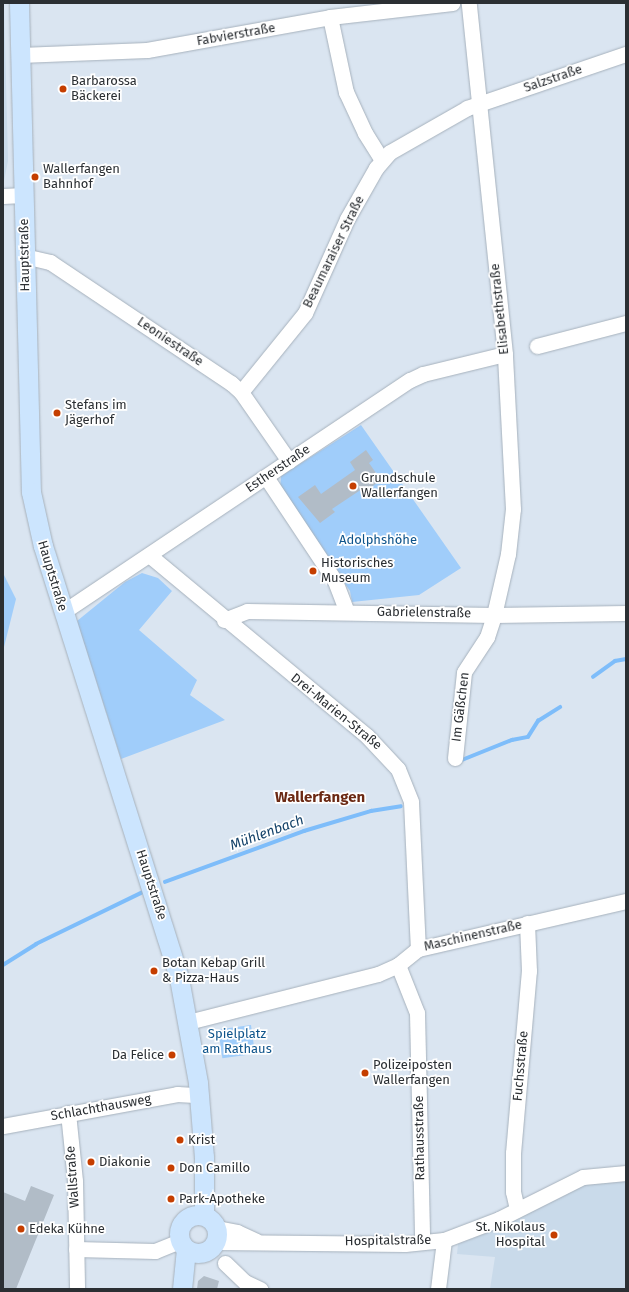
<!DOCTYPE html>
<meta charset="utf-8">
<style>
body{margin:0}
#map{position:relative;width:629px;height:1292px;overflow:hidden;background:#dae5f1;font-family:"Fira Sans",sans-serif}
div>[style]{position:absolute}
.built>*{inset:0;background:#c9daea}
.green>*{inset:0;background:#a0cdfa;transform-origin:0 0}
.stream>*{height:3.5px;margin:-1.75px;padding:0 1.75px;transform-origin:1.75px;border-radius:1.75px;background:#7ebdfa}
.building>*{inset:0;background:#b1bcc7}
.roads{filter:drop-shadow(0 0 1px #a6b1bc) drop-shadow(0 0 1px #a6b1bc)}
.minor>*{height:15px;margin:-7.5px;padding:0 7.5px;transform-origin:7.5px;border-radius:7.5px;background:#fff}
.major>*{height:19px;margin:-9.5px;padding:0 9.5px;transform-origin:9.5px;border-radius:9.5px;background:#cce5fe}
.major>.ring{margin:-9.5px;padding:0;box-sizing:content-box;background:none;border:19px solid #cce5fe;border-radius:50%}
.dots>*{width:11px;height:11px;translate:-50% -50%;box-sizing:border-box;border:2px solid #fff;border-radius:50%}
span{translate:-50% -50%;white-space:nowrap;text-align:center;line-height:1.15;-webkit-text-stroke:3.5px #fff;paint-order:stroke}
.street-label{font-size:13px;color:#2b2f33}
.poi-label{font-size:13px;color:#2b2f33}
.left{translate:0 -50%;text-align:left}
.right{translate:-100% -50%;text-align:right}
.park-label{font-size:13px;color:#0e548b}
.water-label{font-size:14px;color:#144269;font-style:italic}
.quarter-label{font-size:15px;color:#6b2913;font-weight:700}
.frame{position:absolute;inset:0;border:4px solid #2b2f33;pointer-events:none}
</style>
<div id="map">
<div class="built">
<div style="clip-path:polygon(4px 3px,8px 161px,3px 186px,3px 3px)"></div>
<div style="clip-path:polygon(626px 1180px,626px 1289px,490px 1289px,495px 1257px,457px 1254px,458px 1244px,492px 1231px,574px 1188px,593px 1182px)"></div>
</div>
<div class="green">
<div style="clip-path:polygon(361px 425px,461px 568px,419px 595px,352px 602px,350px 591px,280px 489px,281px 476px)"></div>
<div style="clip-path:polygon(3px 573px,16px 599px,3px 651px)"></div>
<div style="clip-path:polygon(142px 573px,158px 578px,172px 591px,139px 630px,197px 680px,190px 695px,225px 720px,121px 759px,77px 621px,125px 582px)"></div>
<div style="left:251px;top:1025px;width:29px;height:33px;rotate:82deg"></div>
</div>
<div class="stream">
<div style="left:593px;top:677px;width:27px;rotate:-36deg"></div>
<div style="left:615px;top:661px;width:11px;rotate:-10deg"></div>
<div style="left:462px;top:760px;width:54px;rotate:-21.8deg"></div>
<div style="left:512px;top:740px;width:16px;rotate:-11deg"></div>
<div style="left:528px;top:737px;width:19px;rotate:-58deg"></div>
<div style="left:538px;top:721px;width:26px;rotate:-32deg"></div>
<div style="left:165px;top:882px;width:148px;rotate:-20.1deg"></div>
<div style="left:304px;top:831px;width:70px;rotate:-16.6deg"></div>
<div style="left:371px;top:811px;width:30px;rotate:-9deg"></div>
<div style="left:3px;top:965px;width:39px;rotate:-32deg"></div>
<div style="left:36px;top:944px;width:117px;rotate:-25.9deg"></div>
</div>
<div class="building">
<div style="clip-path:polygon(366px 450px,373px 460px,369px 463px,381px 480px,367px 490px,365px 487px,332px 509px,335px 512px,320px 523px,298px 497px,315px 485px,321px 494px,355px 470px,350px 462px)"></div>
<div style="clip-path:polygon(31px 1186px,54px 1195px,16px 1289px,3px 1289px,3px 1192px,25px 1201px)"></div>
<div style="clip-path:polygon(204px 1276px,219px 1281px,217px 1289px,197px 1289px,198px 1281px)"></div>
</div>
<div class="roads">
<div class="minor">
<div style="left:330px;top:17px;width:77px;rotate:78deg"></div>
<div style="left:346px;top:92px;width:45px;rotate:65.1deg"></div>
<div style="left:365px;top:133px;width:32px;rotate:58deg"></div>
<div style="left:20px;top:55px;width:127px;rotate:-2.3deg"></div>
<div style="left:147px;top:50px;width:186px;rotate:-10.2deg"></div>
<div style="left:330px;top:17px;width:123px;rotate:-6.5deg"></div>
<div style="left:3px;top:196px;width:20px;rotate:-3deg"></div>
<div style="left:24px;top:256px;width:27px;rotate:13deg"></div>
<div style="left:50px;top:262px;width:218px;rotate:33.8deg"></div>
<div style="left:231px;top:383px;width:13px;rotate:42deg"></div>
<div style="left:241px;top:392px;width:84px;rotate:55.2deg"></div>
<div style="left:537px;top:346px;width:92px;rotate:-14.5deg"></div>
<div style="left:241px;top:392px;width:102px;rotate:-51deg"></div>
<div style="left:305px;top:313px;width:103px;rotate:-65.9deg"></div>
<div style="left:347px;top:219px;width:59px;rotate:-60.4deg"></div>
<div style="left:376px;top:168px;width:21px;rotate:-49deg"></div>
<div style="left:390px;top:152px;width:89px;rotate:-29.7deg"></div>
<div style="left:467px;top:108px;width:168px;rotate:-18.8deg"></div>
<div style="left:266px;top:477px;width:125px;rotate:56.4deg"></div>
<div style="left:335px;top:581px;width:33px;rotate:69deg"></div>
<div style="left:149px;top:555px;width:283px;rotate:39.7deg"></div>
<div style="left:367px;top:736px;width:45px;rotate:46.8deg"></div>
<div style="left:398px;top:769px;width:35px;rotate:68deg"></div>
<div style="left:411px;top:802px;width:147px;rotate:87.3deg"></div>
<div style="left:63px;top:612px;width:417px;rotate:-33.8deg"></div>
<div style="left:410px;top:380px;width:14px;rotate:-25deg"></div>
<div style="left:423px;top:374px;width:84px;rotate:-13.7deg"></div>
<div style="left:224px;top:620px;width:25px;rotate:-21deg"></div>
<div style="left:247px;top:611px;width:247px;rotate:0.9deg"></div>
<div style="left:494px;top:615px;width:132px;rotate:-0.9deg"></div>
<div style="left:455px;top:758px;width:86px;rotate:-84deg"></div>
<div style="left:464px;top:672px;width:42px;rotate:-56.7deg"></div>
<div style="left:487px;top:637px;width:23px;rotate:-72deg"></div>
<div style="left:494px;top:615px;width:63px;rotate:-77.1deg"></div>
<div style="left:508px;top:554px;width:45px;rotate:-83.7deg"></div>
<div style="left:513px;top:509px;width:155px;rotate:-93deg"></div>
<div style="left:505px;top:354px;width:353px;rotate:-95.9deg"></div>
<div style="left:398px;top:965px;width:52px;rotate:68.4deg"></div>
<div style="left:417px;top:1013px;width:229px;rotate:88.7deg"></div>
<div style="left:188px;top:1022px;width:196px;rotate:-14.2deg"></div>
<div style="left:378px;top:974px;width:22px;rotate:-24deg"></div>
<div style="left:398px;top:965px;width:26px;rotate:-39deg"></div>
<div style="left:418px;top:949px;width:213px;rotate:-13deg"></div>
<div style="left:68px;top:1113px;width:68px;rotate:84.1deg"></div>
<div style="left:75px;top:1181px;width:108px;rotate:88.9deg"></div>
<div style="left:3px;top:1126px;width:177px;rotate:-10.4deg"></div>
<div style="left:177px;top:1094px;width:22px;rotate:3deg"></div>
<div style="left:517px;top:1209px;width:17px;rotate:-103deg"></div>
<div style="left:513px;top:1192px;width:39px;rotate:-90deg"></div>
<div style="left:513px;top:1153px;width:183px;rotate:-85deg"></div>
<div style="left:529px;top:971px;width:48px;rotate:-92.4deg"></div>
<div style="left:217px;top:1228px;width:20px;rotate:11deg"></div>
<div style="left:237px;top:1232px;width:21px;rotate:25deg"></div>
<div style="left:216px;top:1242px;width:189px;rotate:0.6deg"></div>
<div style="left:405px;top:1244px;width:39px;rotate:-6deg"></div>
<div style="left:444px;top:1240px;width:59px;rotate:-20.9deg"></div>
<div style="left:499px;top:1219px;width:94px;rotate:-26.6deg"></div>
<div style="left:583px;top:1177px;width:43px;rotate:-5.3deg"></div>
<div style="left:76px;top:1249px;width:79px;rotate:1.5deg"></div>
<div style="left:155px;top:1251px;width:27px;rotate:-22deg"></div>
<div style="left:225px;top:1263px;width:28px;rotate:44deg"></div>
<div style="left:245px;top:1282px;width:17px;rotate:25deg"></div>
<div style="left:438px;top:1289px;width:49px;rotate:-83deg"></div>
</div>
<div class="major">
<div style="left:19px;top:3px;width:489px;rotate:88.6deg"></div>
<div style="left:31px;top:492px;width:55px;rotate:77.5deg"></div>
<div style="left:43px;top:546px;width:453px;rotate:72.5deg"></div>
<div style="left:179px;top:978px;width:107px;rotate:79.7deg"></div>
<div style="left:198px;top:1083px;width:74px;rotate:85.4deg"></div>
<div style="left:204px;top:1157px;width:58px;rotate:90deg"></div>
<div class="ring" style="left:179px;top:1215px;width:19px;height:19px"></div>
<div style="left:182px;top:1289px;width:40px;rotate:-84.3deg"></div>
</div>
</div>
<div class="dots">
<div style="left:63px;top:89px;background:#c53e00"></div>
<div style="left:35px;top:177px;background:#c53e00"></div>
<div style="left:57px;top:413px;background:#c53e00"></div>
<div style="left:353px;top:486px;background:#c53e00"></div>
<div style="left:313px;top:571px;background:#c53e00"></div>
<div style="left:154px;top:971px;background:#c53e00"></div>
<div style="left:172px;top:1055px;background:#c53e00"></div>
<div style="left:365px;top:1073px;background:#c53e00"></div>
<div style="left:180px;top:1140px;background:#c53e00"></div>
<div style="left:91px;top:1162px;background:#c53e00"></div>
<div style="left:171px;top:1168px;background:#c53e00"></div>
<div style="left:171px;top:1199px;background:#c53e00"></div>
<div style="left:21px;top:1229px;background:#c53e00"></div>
<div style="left:554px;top:1235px;background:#c53e00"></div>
</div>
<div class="street-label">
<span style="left:236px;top:35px;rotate:-10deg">Fabvierstraße</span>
<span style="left:553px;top:79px;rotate:-19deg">Salzstraße</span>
<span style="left:334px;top:252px;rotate:-64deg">Beaumaraiser Straße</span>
<span style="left:25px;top:255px;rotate:-91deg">Hauptstraße</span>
<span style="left:500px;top:309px;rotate:-96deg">Elisabethstraße</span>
<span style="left:170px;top:342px;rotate:34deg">Leoniestraße</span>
<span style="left:278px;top:469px;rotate:-34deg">Estherstraße</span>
<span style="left:52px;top:576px;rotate:73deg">Hauptstraße</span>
<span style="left:424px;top:613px;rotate:1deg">Gabrielenstraße</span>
<span style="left:461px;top:707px;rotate:-83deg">Im Gäßchen</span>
<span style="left:336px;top:712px;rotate:39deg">Drei-Marien-Straße</span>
<span style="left:151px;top:885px;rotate:72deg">Hauptstraße</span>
<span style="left:473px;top:936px;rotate:-13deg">Maschinenstraße</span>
<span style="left:521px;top:1066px;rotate:-85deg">Fuchsstraße</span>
<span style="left:101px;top:1108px;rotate:-10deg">Schlachthausweg</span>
<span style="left:420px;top:1138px;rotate:-91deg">Rathausstraße</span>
<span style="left:73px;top:1177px;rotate:-94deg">Wallstraße</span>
<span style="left:388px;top:1241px;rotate:-1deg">Hospitalstraße</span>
</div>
<div class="poi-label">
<span class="left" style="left:71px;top:89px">Barbarossa<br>Bäckerei</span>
<span class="left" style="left:43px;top:177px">Wallerfangen<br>Bahnhof</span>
<span class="left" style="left:65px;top:413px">Stefans im<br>Jägerhof</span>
<span class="left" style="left:361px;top:486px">Grundschule<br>Wallerfangen</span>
<span class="left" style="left:321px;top:571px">Historisches<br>Museum</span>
<span class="left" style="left:162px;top:971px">Botan Kebap Grill<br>&amp; Pizza-Haus</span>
<span class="right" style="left:164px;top:1055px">Da Felice</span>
<span class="left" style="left:373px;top:1073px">Polizeiposten<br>Wallerfangen</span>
<span class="left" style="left:188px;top:1140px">Krist</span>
<span class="left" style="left:99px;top:1162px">Diakonie</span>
<span class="left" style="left:179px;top:1168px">Don Camillo</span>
<span class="left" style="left:179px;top:1199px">Park-Apotheke</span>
<span class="right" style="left:545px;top:1235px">St. Nikolaus<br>Hospital</span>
<span class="left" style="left:29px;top:1229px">Edeka Kühne</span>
</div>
<div class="park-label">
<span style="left:378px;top:540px">Adolphshöhe</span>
<span style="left:237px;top:1042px">Spielplatz<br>am Rathaus</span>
</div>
<div class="water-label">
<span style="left:267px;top:833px;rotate:-20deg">Mühlenbach</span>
</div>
<div class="quarter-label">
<span style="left:320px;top:798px">Wallerfangen</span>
</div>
<div class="frame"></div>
</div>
